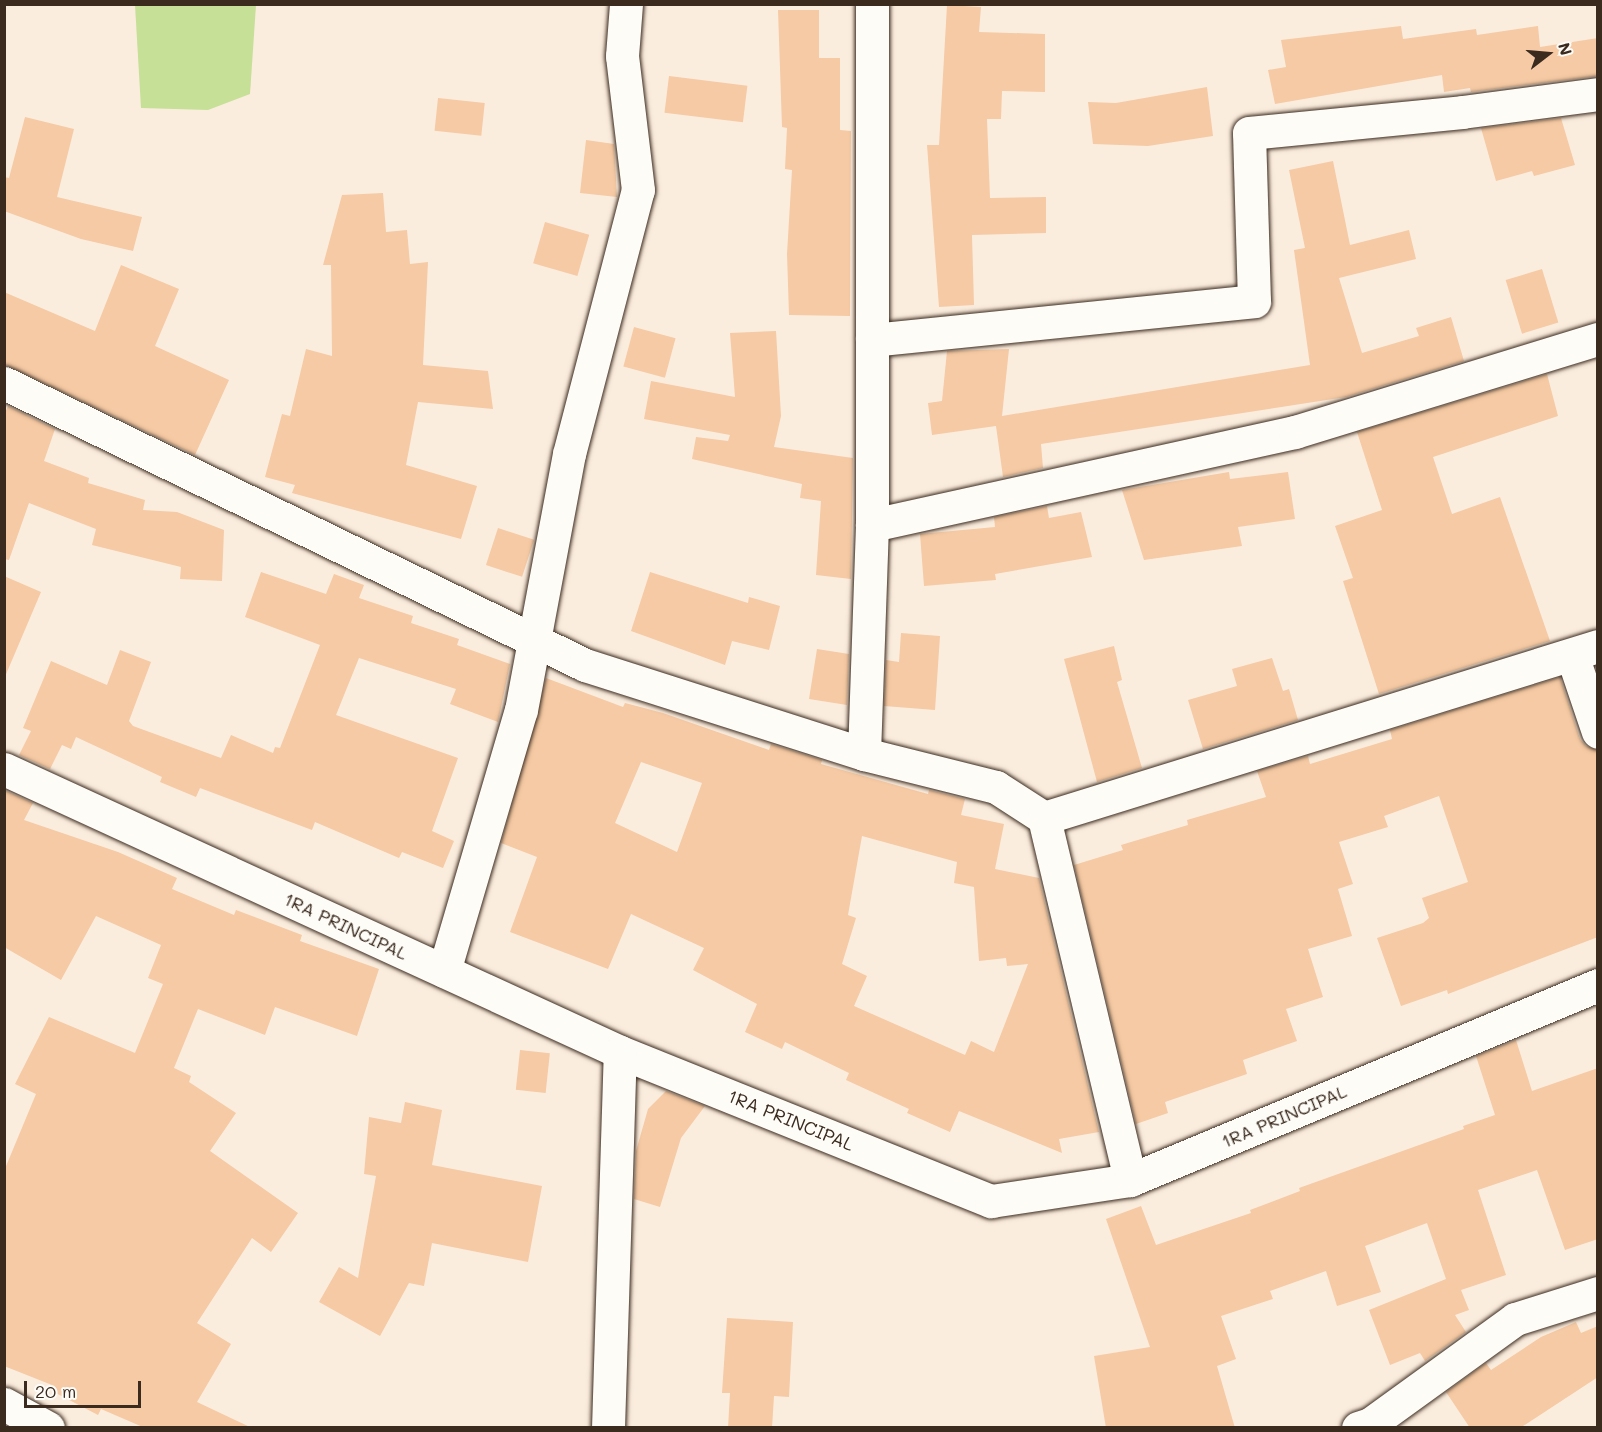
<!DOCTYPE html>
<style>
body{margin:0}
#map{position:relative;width:1602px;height:1432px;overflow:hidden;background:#fbedde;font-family:Mali,sans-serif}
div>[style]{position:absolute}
.green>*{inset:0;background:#c6e097}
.building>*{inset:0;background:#f5caa4;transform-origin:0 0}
.roads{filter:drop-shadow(0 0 2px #3b2a1e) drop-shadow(0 0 2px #3b2a1e)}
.minor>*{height:33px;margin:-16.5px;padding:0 16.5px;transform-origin:16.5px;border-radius:16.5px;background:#fdfcf7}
span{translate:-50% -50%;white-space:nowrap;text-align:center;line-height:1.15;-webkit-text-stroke:4.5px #fdfcf7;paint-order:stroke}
.street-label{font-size:18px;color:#3b2a1e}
.frame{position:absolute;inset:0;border:6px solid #3b2a1e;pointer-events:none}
.north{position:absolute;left:1518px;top:24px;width:60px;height:60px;-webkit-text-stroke:4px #fdfcf7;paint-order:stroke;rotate:74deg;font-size:16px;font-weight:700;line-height:24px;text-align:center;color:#3b2a1e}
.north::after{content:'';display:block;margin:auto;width:21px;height:27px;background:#3b2a1e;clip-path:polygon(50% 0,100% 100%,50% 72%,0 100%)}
.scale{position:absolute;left:24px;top:1381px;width:117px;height:27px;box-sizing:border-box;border:3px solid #3b2a1e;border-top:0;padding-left:8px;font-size:18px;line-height:21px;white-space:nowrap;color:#3b2a1e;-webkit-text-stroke:4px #fdfcf7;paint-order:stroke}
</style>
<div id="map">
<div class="green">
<div style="clip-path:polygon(135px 5px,256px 5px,250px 94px,208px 110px,141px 108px)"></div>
</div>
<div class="building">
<div style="clip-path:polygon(947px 5px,981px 7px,979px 32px,1045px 34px,1045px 92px,1002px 91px,1001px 119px,987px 119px,990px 198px,1046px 197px,1046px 233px,972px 235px,974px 305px,939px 307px,927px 145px,939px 145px)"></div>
<div style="clip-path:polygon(778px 10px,819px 10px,819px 58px,840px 58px,840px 130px,851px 131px,850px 316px,789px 315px,787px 254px,792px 170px,785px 169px,787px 128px,782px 127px)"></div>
<div style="clip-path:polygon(1401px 26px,1403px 39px,1476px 29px,1477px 35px,1538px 26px,1540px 47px,1598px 38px,1598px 76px,1471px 92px,1470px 88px,1444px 92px,1442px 75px,1275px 104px,1268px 70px,1286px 67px,1281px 40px)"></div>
<div style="left:669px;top:76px;width:79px;height:37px;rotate:7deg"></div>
<div style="clip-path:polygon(1207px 87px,1213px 136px,1148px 146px,1093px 144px,1088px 102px,1116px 103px)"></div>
<div style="left:438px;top:98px;width:47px;height:33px;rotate:6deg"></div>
<div style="clip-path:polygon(25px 117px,74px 129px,57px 197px,142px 217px,133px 251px,81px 239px,4px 211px,4px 177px,9px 178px)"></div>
<div style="clip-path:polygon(1561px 118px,1575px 165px,1534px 176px,1532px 171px,1496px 181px,1481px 128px)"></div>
<div style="clip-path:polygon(586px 140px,614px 144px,617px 197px,580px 193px)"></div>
<div style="clip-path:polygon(1333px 161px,1350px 245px,1409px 230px,1416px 259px,1339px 278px,1362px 353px,1419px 336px,1416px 328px,1451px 317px,1464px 361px,1346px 397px,1041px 444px,1043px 468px,1003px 477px,996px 426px,932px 435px,928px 403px,942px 401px,947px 351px,1009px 349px,1002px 416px,1310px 365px,1294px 250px,1305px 248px,1289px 170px)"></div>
<div style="clip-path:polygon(383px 193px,386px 232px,407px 230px,410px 264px,428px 262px,423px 365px,488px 371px,493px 409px,418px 402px,406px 465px,477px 486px,461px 539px,292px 493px,295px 485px,265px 477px,282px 414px,290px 416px,306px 349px,332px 356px,331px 265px,323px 265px,342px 195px)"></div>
<div style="left:545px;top:222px;width:46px;height:43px;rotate:16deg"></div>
<div style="clip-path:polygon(121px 265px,179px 289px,155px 346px,229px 380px,195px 455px,4px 364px,4px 292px,95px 331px)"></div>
<div style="left:1542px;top:269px;width:56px;height:38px;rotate:73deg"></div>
<div style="left:634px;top:327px;width:43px;height:41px;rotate:15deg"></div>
<div style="clip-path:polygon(776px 331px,781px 416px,774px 447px,853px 458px,851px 579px,816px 575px,821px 501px,800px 498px,802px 484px,692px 459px,696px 437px,728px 441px,730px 435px,644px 419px,651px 381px,735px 397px,730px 333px)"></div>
<div style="clip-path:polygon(1547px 374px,1558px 416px,1433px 457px,1452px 514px,1500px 497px,1550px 641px,1379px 694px,1343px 581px,1353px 578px,1335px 526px,1382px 510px,1357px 432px)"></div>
<div style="clip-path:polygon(8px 406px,55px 429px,44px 461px,89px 478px,88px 483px,145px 500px,143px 510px,177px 512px,224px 530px,222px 581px,180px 579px,181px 567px,92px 545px,96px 529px,29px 503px,9px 560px,4px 559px,4px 415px)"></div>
<div style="clip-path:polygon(1229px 472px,1230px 479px,1288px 472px,1295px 519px,1238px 527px,1242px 546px,1144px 560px,1122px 490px)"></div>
<div style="clip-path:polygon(1047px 506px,1049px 518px,1081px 512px,1092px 557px,995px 574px,996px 580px,924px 586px,920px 534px,995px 527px,994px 517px)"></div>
<div style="left:498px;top:528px;width:38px;height:39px;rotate:18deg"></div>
<div style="clip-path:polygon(261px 572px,326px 594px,334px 574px,364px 585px,359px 598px,413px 616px,411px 623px,459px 639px,457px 645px,510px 664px,498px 722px,450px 704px,456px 689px,359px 658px,336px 715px,458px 758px,432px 831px,454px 841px,443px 868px,402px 852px,399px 858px,315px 822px,312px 830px,200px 788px,196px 797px,160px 782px,162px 777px,76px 737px,71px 749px,62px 745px,50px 769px,19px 755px,31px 731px,23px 728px,51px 661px,107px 685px,120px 650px,151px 662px,129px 721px,133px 726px,221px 758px,231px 735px,273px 753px,275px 747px,280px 748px,320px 645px,245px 617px)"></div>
<div style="clip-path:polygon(650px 572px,748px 603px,749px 597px,780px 606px,769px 650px,732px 641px,725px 665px,631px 631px)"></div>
<div style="clip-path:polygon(4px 576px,41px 592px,4px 679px)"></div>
<div style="clip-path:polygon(901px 633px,940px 636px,935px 710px,884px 706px,886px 660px,899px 662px)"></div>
<div style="clip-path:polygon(1114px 646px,1122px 680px,1117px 682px,1142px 768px,1097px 782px,1064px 659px)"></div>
<div style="clip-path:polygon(817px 649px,849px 654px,847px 705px,809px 699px)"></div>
<div style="clip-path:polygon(1272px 658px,1283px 691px,1289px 689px,1298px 720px,1203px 749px,1188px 700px,1237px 686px,1232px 669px)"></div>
<div style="clip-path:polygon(1560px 677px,1580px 739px,1586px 746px,1598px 750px,1598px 937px,1448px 994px,1447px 990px,1401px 1006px,1377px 938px,1423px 923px,1429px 918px,1422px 898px,1468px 882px,1439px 796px,1384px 816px,1388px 827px,1339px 842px,1353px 884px,1338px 889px,1352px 936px,1308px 949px,1323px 997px,1286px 1009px,1297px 1041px,1243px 1060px,1247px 1074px,1165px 1102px,1168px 1113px,1136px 1124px,1074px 865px,1123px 850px,1121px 845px,1188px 825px,1187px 820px,1266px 797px,1257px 771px,1308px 756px,1310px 764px,1392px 739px,1390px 730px)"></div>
<div style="clip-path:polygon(evenodd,546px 678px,623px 707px,625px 703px,663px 713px,769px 750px,771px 744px,822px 760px,821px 764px,928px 794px,929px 790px,965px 799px,961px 815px,1004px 824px,995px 869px,1039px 878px,1099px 1132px,1059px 1139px,1062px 1153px,959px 1111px,950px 1132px,907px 1113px,909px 1109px,846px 1080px,849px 1073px,785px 1042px,782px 1049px,745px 1032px,757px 1004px,693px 970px,704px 948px,631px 914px,608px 969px,510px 932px,537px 857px,501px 843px,546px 678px,641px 762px,702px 783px,677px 852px,615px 823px,641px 762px,546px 678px,862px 836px,957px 862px,954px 883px,974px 887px,979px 961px,1006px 958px,1007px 966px,1028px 964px,994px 1052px,971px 1041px,965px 1055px,854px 1006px,867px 976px,842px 964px,856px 918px,848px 915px,862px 836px)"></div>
<div style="clip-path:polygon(4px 790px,33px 803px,24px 820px,118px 852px,177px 878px,172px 889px,234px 915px,236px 910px,302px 935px,300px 941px,379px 969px,357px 1036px,275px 1007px,265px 1035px,198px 1009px,174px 1068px,191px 1076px,189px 1082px,236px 1113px,210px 1151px,298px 1213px,271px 1252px,252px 1238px,197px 1323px,231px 1344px,197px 1402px,252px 1428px,145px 1428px,101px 1409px,98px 1415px,50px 1390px,52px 1385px,4px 1366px,4px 1171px,36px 1094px,15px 1084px,49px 1017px,135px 1053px,163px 984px,148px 978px,161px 945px,96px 916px,61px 980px,4px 947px)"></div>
<div style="clip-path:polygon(1516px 1040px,1532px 1091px,1598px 1068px,1598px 1239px,1565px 1250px,1537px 1170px,1478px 1190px,1506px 1275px,1461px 1290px,1469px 1310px,1455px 1315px,1466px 1332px,1425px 1361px,1420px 1353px,1390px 1365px,1369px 1310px,1446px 1279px,1427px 1223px,1365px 1246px,1381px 1292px,1337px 1306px,1326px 1271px,1270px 1291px,1273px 1299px,1221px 1316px,1236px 1359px,1217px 1366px,1235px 1428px,1106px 1428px,1094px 1356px,1150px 1347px,1106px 1219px,1141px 1206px,1156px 1245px,1251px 1213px,1250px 1210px,1300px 1191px,1299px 1188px,1464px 1129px,1463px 1126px,1495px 1115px,1476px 1056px)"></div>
<div style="left:520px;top:1050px;width:30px;height:40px;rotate:6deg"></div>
<div style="clip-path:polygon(666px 1091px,705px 1106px,681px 1138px,660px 1207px,634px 1199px,636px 1151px,648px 1109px)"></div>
<div style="clip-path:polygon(405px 1102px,442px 1110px,432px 1165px,542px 1186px,528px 1262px,432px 1243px,424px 1286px,409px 1283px,380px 1336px,319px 1302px,339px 1267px,358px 1278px,376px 1176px,364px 1174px,369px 1117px,401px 1123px)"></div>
<div style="clip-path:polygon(727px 1318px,793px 1322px,789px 1397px,774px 1396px,772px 1428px,728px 1428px,730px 1393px,722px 1393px)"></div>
<div style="clip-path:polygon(1576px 1322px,1581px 1333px,1598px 1326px,1598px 1377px,1520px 1428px,1470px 1428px,1446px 1392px,1486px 1363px,1491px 1370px,1541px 1337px)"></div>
</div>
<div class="roads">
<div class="minor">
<div style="left:872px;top:340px;width:384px;rotate:-5.8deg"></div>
<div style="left:1254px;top:301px;width:168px;rotate:-91.7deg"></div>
<div style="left:1249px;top:133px;width:214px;rotate:-5.6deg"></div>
<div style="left:1462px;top:112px;width:137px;rotate:-7.5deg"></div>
<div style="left:4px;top:383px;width:646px;rotate:25.89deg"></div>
<div style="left:585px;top:665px;width:293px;rotate:17.7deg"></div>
<div style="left:864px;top:754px;width:136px;rotate:14deg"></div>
<div style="left:996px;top:787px;width:57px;rotate:32.9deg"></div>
<div style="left:1044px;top:818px;width:372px;rotate:76.6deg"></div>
<div style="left:872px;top:525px;width:433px;rotate:-12.4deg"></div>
<div style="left:1295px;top:432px;width:317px;rotate:-17.1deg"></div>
<div style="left:1572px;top:655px;width:81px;rotate:71.3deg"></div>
<div style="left:864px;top:754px;width:229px;rotate:-88deg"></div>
<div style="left:872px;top:525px;width:521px;rotate:-90deg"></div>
<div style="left:4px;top:769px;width:678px;rotate:24.67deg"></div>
<div style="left:620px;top:1052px;width:400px;rotate:21.9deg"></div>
<div style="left:991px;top:1201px;width:141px;rotate:-8.6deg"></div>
<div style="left:1130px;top:1180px;width:507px;rotate:-22.62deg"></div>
<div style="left:1044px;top:818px;width:580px;rotate:-17.25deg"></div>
<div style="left:444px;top:971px;width:272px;rotate:-73.6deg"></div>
<div style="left:521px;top:710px;width:260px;rotate:-79.4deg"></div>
<div style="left:569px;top:454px;width:273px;rotate:-75.4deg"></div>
<div style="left:638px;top:190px;width:135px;rotate:-96.8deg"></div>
<div style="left:622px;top:56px;width:52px;rotate:-85.6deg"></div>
<div style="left:4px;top:1404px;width:50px;rotate:28.6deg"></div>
<div style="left:608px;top:1428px;width:376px;rotate:-88.2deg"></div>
<div style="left:1358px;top:1428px;width:13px;rotate:-18deg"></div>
<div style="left:1370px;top:1424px;width:179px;rotate:-35.9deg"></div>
<div style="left:1515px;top:1319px;width:87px;rotate:-17.4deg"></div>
</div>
</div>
<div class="street-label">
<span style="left:346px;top:926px;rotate:25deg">1RA PRINCIPAL</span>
<span style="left:1284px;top:1116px;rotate:-23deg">1RA PRINCIPAL</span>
<span style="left:791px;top:1120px;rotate:22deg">1RA PRINCIPAL</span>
</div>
<div class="frame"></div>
<div class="north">N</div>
<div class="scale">20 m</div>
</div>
